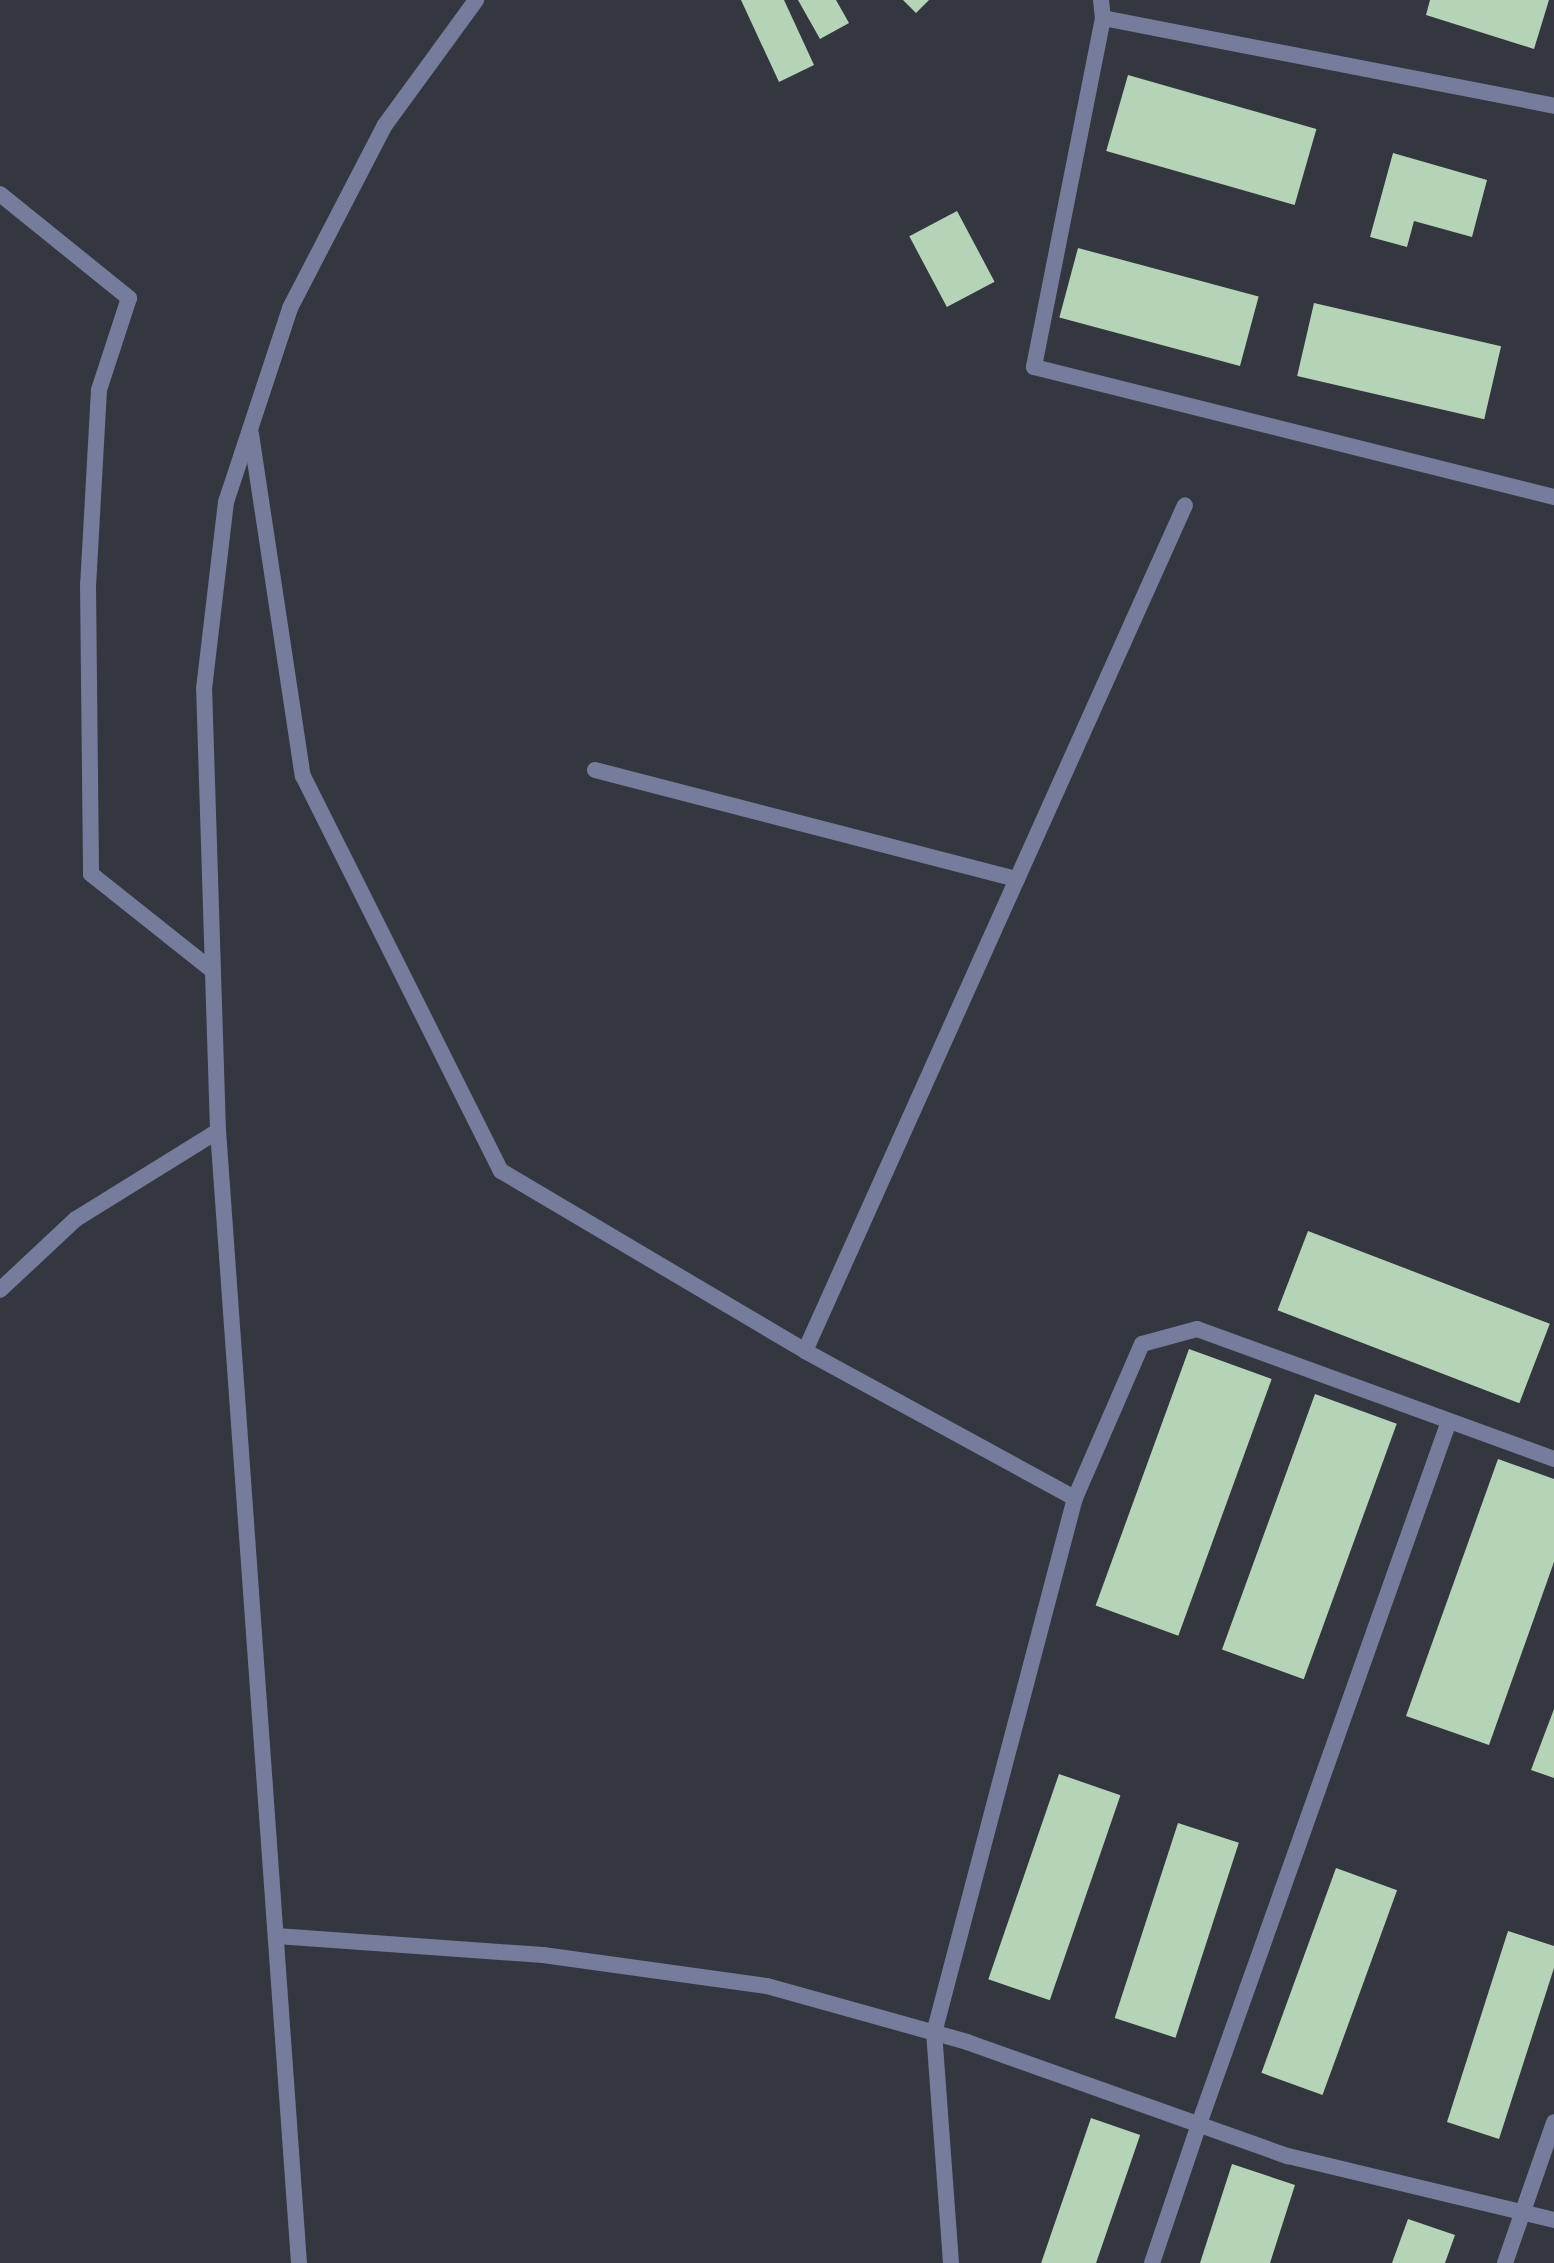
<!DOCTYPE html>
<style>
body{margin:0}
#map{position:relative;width:1554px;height:2263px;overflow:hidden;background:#343640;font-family:Overpass,sans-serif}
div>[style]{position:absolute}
.building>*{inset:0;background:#b5d4b7;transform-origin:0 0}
.service>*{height:16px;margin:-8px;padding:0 8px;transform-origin:8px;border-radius:8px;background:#757c9c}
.minor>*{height:16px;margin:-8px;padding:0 8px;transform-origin:8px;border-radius:8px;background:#757c9c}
span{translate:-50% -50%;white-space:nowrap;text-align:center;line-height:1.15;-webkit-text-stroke:8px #343640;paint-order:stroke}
</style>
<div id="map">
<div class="building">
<div style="clip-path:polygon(741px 0,784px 0,814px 65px,779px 82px)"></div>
<div style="clip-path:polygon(798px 0,836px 0,849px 23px,820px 39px)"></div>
<div style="clip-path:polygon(903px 0,929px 0,916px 13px)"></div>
<div style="clip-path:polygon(1430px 0,1549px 0,1534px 49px,1426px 15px)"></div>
<div style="left:1128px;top:75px;width:196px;height:79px;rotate:16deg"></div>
<div style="clip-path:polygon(1393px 153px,1487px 180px,1472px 237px,1414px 221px,1407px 247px,1370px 237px)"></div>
<div style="left:957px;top:211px;width:80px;height:54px;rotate:62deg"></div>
<div style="left:1078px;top:248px;width:187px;height:72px;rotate:15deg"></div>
<div style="left:1314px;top:303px;width:192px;height:75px;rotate:13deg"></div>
<div style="left:1308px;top:1231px;width:259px;height:85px;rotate:21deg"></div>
<div style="left:1189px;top:1349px;width:88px;height:273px;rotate:20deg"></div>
<div style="left:1315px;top:1394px;width:87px;height:272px;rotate:20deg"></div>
<div style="clip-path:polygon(1498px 1459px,1554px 1479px,1554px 1562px,1489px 1745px,1406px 1716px)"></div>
<div style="clip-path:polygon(1554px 1709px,1554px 1778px,1531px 1770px)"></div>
<div style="left:1059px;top:1774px;width:65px;height:217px;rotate:19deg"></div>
<div style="left:1178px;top:1823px;width:64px;height:205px;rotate:18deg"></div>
<div style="left:1336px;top:1868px;width:65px;height:218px;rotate:20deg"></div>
<div style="clip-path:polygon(1508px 1931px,1554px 1946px,1554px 1968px,1499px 2139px,1447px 2122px)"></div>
<div style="left:1091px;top:2118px;width:52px;height:153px;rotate:19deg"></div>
<div style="clip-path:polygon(1232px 2164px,1295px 2185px,1270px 2263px,1200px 2263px)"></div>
<div style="clip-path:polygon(1408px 2219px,1455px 2235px,1445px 2263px,1392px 2263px)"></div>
</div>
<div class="service">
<div style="left:1101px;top:0;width:18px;rotate:84deg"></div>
<div style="left:1103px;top:18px;width:356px;rotate:101.2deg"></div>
<div style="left:1034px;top:367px;width:536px;rotate:14.04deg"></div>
<div style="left:1103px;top:18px;width:460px;rotate:11deg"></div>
<div style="left:0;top:194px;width:166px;rotate:38.9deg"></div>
<div style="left:129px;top:298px;width:97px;rotate:108.1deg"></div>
<div style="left:99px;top:390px;width:194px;rotate:93.2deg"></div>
<div style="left:88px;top:584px;width:290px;rotate:89.4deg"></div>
<div style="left:91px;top:874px;width:156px;rotate:38.5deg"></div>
<div style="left:251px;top:434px;width:346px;rotate:81.4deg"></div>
<div style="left:303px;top:776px;width:442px;rotate:63.4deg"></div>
<div style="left:501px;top:1171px;width:353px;rotate:30.6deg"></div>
<div style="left:805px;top:1351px;width:307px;rotate:28.6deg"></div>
<div style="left:595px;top:770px;width:436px;rotate:14.5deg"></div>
<div style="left:0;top:1290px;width:104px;rotate:-43.1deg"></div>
<div style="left:76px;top:1219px;width:167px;rotate:-31.8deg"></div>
<div style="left:805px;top:1351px;width:927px;rotate:-65.81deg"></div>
<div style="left:277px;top:1936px;width:267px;rotate:4.1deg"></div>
<div style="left:543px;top:1955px;width:226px;rotate:7.9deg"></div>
<div style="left:767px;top:1986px;width:208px;rotate:15.6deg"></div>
<div style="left:967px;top:2042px;width:341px;rotate:19.6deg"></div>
<div style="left:1288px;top:2156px;width:274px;rotate:13.5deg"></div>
<div style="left:1199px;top:2124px;width:746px;rotate:-70.42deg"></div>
<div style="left:299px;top:2263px;width:1135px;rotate:-94.09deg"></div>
<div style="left:218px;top:1131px;width:442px;rotate:-91.8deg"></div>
<div style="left:204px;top:689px;width:188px;rotate:-83.3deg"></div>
<div style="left:226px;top:502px;width:204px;rotate:-71.7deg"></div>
<div style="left:290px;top:308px;width:206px;rotate:-62.6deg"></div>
<div style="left:385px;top:125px;width:155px;rotate:-53.9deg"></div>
<div style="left:951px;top:2263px;width:231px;rotate:-94.2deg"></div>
<div style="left:934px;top:2033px;width:553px;rotate:-75.24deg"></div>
<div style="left:1075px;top:1498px;width:168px;rotate:-66.5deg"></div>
<div style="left:1142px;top:1344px;width:57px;rotate:-15.3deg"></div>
<div style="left:1197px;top:1329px;width:380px;rotate:20deg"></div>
<div style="left:1505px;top:2263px;width:149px;rotate:-70.8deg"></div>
</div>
<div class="minor">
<div style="left:1152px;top:2263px;width:147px;rotate:-71.3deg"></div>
</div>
</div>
